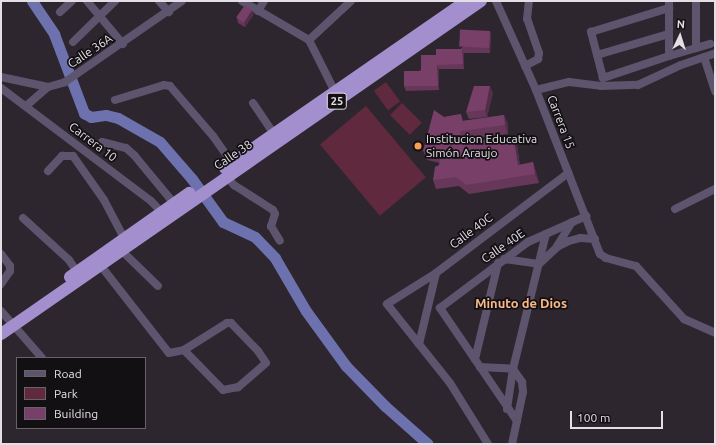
<!DOCTYPE html>
<meta charset="utf-8">
<style>
body{margin:0}
#map{position:relative;width:716px;height:445px;overflow:hidden;background:#2d262f;font-family:Ubuntu,sans-serif}
div>[style]{position:absolute}
.green>*{inset:0;background:#61293e;transform-origin:0 0}
.river>*{height:11px;margin:-5.5px;padding:0 5.5px;transform-origin:5.5px;border-radius:5.5px;background:#6d72af}
.minor>*{height:8px;margin:-4px;padding:0 4px;transform-origin:4px;border-radius:4px;background:#5d556e}
.highway>*{height:12px;margin:-6px;padding:0 6px;transform-origin:6px;border-radius:6px;background:#a48fce}
.wall>*{inset:0;background:#673759}
.shaded-wall>*{inset:0;background:#542d49}
.building>*{inset:0;background:#784068;transform-origin:0 0}
.dots>*{width:11px;height:11px;translate:-50% -50%;box-sizing:border-box;border:2px solid #131014;border-radius:50%}
span{translate:-50% -50%;white-space:nowrap;text-align:center;line-height:1.15;-webkit-text-stroke:3.5px #131014;paint-order:stroke}
.shield-label span{padding:1px 3px;background:#131014;border:1px solid;border-radius:3px;-webkit-text-stroke-width:0}
.shield-label{font-size:11px;color:#e4dfe5;font-weight:700}
.street-label{font-size:12px;color:#e4dfe5}
.poi-label{font-size:12px;color:#e4dfe5}
.left{translate:0 -50%;text-align:left}
.neighbourhood-label{font-size:13px;color:#fab887;font-weight:700}
.frame{position:absolute;inset:0;border:2px solid #e4dfe5;pointer-events:none}
.legend{position:absolute;left:16px;top:357px;width:130px;height:72px;box-sizing:border-box;background:#131014;border:1px solid #676368;margin:0;padding:5px 7px;list-style:none;font-size:12px;color:#e4dfe5}
.legend li{display:flex;align-items:center;gap:8px;height:20px}
.legend b{width:20px;border:1px solid #676368}
.north{position:absolute;left:660px;top:16px;width:40px;height:40px;-webkit-text-stroke:3px #131014;paint-order:stroke;rotate:4deg;font-size:11px;font-weight:700;line-height:16px;text-align:center;color:#e4dfe5}
.north::after{content:'';display:block;margin:auto;width:14px;height:18px;background:#e4dfe5;clip-path:polygon(50% 0,100% 100%,50% 72%,0 100%)}
.scale{position:absolute;left:570px;top:411px;width:93px;height:18px;box-sizing:border-box;border:2px solid #e4dfe5;border-top:0;padding-left:5px;font-size:12px;line-height:14px;white-space:nowrap;color:#e4dfe5;-webkit-text-stroke:3px #131014;paint-order:stroke}
</style>
<div id="map">
<div class="green">
<div style="left:386px;top:82px;width:24px;height:15px;rotate:54deg"></div>
<div style="left:402px;top:103px;width:28px;height:17px;rotate:45deg"></div>
<div style="left:366px;top:106px;width:93px;height:60px;rotate:50deg"></div>
</div>
<div class="river">
<div style="left:32px;top:1px;width:40px;rotate:56deg"></div>
<div style="left:54px;top:34px;width:85px;rotate:69.2deg"></div>
<div style="left:84px;top:113px;width:8px;rotate:30deg"></div>
<div style="left:91px;top:117px;width:15px;rotate:-8deg"></div>
<div style="left:106px;top:115px;width:12px;rotate:14deg"></div>
<div style="left:118px;top:118px;width:48px;rotate:29.7deg"></div>
<div style="left:160px;top:142px;width:49px;rotate:49.1deg"></div>
<div style="left:192px;top:179px;width:53px;rotate:54.2deg"></div>
<div style="left:223px;top:222px;width:35px;rotate:25deg"></div>
<div style="left:255px;top:237px;width:29px;rotate:46deg"></div>
<div style="left:275px;top:258px;width:61px;rotate:59.7deg"></div>
<div style="left:306px;top:311px;width:68px;rotate:54deg"></div>
<div style="left:346px;top:366px;width:56px;rotate:45.7deg"></div>
<div style="left:385px;top:406px;width:57px;rotate:41.5deg"></div>
</div>
<div class="minor">
<div style="left:87px;top:1px;width:56px;rotate:50.1deg"></div>
<div style="left:159px;top:1px;width:15px;rotate:48deg"></div>
<div style="left:242px;top:1px;width:78px;rotate:30.2deg"></div>
<div style="left:309px;top:40px;width:58px;rotate:63.4deg"></div>
<div style="left:496px;top:1px;width:98px;rotate:65.8deg"></div>
<div style="left:536px;top:90px;width:176px;rotate:68.7deg"></div>
<div style="left:600px;top:254px;width:7px;rotate:34deg"></div>
<div style="left:606px;top:258px;width:31px;rotate:15deg"></div>
<div style="left:636px;top:266px;width:72px;rotate:47.8deg"></div>
<div style="left:684px;top:319px;width:34px;rotate:24deg"></div>
<div style="left:669px;top:1px;width:55px;rotate:90deg"></div>
<div style="left:669px;top:56px;width:43px;rotate:-16.3deg"></div>
<div style="left:258px;top:11px;width:12px;rotate:-59deg"></div>
<div style="left:60px;top:12px;width:16px;rotate:-43deg"></div>
<div style="left:309px;top:40px;width:57px;rotate:-42.9deg"></div>
<div style="left:73px;top:42px;width:59px;rotate:-44.3deg"></div>
<div style="left:696px;top:48px;width:47px;rotate:-90deg"></div>
<div style="left:597px;top:55px;width:75px;rotate:-16.3deg"></div>
<div style="left:669px;top:56px;width:70px;rotate:161.6deg"></div>
<div style="left:603px;top:78px;width:48px;rotate:-104.6deg"></div>
<div style="left:591px;top:32px;width:82px;rotate:-17.1deg"></div>
<div style="left:704px;top:57px;width:36px;rotate:72deg"></div>
<div style="left:525px;top:66px;width:15px;rotate:-28deg"></div>
<div style="left:538px;top:59px;width:6px;rotate:-81deg"></div>
<div style="left:539px;top:53px;width:36px;rotate:-109deg"></div>
<div style="left:527px;top:19px;width:18px;rotate:-84deg"></div>
<div style="left:1px;top:77px;width:48px;rotate:12deg"></div>
<div style="left:48px;top:87px;width:18px;rotate:-16deg"></div>
<div style="left:65px;top:82px;width:142px;rotate:-34.7deg"></div>
<div style="left:1px;top:88px;width:188px;rotate:37deg"></div>
<div style="left:151px;top:201px;width:19px;rotate:47deg"></div>
<div style="left:536px;top:90px;width:34px;rotate:-14deg"></div>
<div style="left:569px;top:82px;width:32px;rotate:7deg"></div>
<div style="left:601px;top:86px;width:37px;rotate:-2deg"></div>
<div style="left:638px;top:85px;width:47px;rotate:-24.9deg"></div>
<div style="left:681px;top:65px;width:36px;rotate:-19deg"></div>
<div style="left:115px;top:100px;width:51px;rotate:-17deg"></div>
<div style="left:164px;top:85px;width:6px;rotate:9deg"></div>
<div style="left:170px;top:86px;width:66px;rotate:49.3deg"></div>
<div style="left:213px;top:136px;width:33px;rotate:55deg"></div>
<div style="left:253px;top:103px;width:41px;rotate:55.9deg"></div>
<div style="left:26px;top:106px;width:29px;rotate:-41deg"></div>
<div style="left:102px;top:142px;width:25px;rotate:14deg"></div>
<div style="left:126px;top:148px;width:11px;rotate:41deg"></div>
<div style="left:134px;top:155px;width:67px;rotate:50.4deg"></div>
<div style="left:48px;top:171px;width:21px;rotate:-47deg"></div>
<div style="left:62px;top:156px;width:11px"></div>
<div style="left:73px;top:156px;width:54px;rotate:54.8deg"></div>
<div style="left:104px;top:200px;width:43px;rotate:62.2deg"></div>
<div style="left:227px;top:177px;width:11px;rotate:49deg"></div>
<div style="left:234px;top:185px;width:46px;rotate:32.7deg"></div>
<div style="left:273px;top:210px;width:4px;rotate:63deg"></div>
<div style="left:275px;top:214px;width:13px;rotate:108deg"></div>
<div style="left:271px;top:226px;width:17px;rotate:59deg"></div>
<div style="left:675px;top:209px;width:45px;rotate:-26.6deg"></div>
<div style="left:23px;top:218px;width:62px;rotate:42.4deg"></div>
<div style="left:69px;top:260px;width:14px;rotate:56deg"></div>
<div style="left:557px;top:246px;width:28px;rotate:-58deg"></div>
<div style="left:122px;top:251px;width:50px;rotate:44.2deg"></div>
<div style="left:1px;top:254px;width:15px;rotate:53deg"></div>
<div style="left:10px;top:266px;width:5px;rotate:90deg"></div>
<div style="left:10px;top:271px;width:16px;rotate:125deg"></div>
<div style="left:504px;top:259px;width:35px;rotate:8deg"></div>
<div style="left:539px;top:264px;width:25px;rotate:-43deg"></div>
<div style="left:557px;top:247px;width:13px;rotate:-27deg"></div>
<div style="left:569px;top:241px;width:11px;rotate:-15deg"></div>
<div style="left:580px;top:238px;width:15px;rotate:4deg"></div>
<div style="left:101px;top:266px;width:110px;rotate:52deg"></div>
<div style="left:169px;top:353px;width:15px;rotate:-11deg"></div>
<div style="left:184px;top:350px;width:51px;rotate:-32.1deg"></div>
<div style="left:227px;top:323px;width:4px"></div>
<div style="left:231px;top:323px;width:39px;rotate:46deg"></div>
<div style="left:258px;top:351px;width:14px;rotate:56deg"></div>
<div style="left:266px;top:363px;width:37px;rotate:139deg"></div>
<div style="left:238px;top:387px;width:15px;rotate:169deg"></div>
<div style="left:223px;top:390px;width:56px;rotate:-134.3deg"></div>
<div style="left:1px;top:311px;width:62px;rotate:48.9deg"></div>
<div style="left:419px;top:344px;width:73px;rotate:-76.5deg"></div>
<div style="left:475px;top:359px;width:99px;rotate:-76.5deg"></div>
<div style="left:480px;top:367px;width:33px;rotate:3deg"></div>
<div style="left:513px;top:369px;width:16px;rotate:55deg"></div>
<div style="left:522px;top:382px;width:10px;rotate:84deg"></div>
<div style="left:523px;top:392px;width:53px;rotate:101.9deg"></div>
<div style="left:507px;top:409px;width:40px;rotate:-81.5deg"></div>
<div style="left:513px;top:369px;width:139px;rotate:-76.3deg"></div>
<div style="left:517px;top:421px;width:137px;rotate:-124.3deg"></div>
<div style="left:440px;top:308px;width:110px;rotate:-36.9deg"></div>
<div style="left:528px;top:242px;width:64px;rotate:-24.1deg"></div>
<div style="left:488px;top:444px;width:72px;rotate:-121.9deg"></div>
<div style="left:450px;top:383px;width:101px;rotate:-128.6deg"></div>
<div style="left:387px;top:304px;width:58px;rotate:-32.3deg"></div>
<div style="left:436px;top:273px;width:166px;rotate:-37.1deg"></div>
</div>
<div class="highway">
<div style="left:225px;top:168px;width:293px;rotate:-34.7deg"></div>
<div style="left:70px;top:277px;width:146px;rotate:-35.2deg"></div>
<div style="left:1px;top:334px;width:584px;rotate:-34.75deg"></div>
</div>
<div class="wall">
<div style="clip-path:polygon(254px 14px,245px 27px,238px 23px,237px 18px)"></div>
<div style="clip-path:polygon(490px 31px,491px 36px,490px 53px,464px 53px,464px 69px,439px 69px,439px 90px,406px 91px,404px 86px,436px 55px,461px 49px,461px 48px)"></div>
<div style="clip-path:polygon(493px 93px,487px 117px,469px 119px,466px 112px)"></div>
<div style="clip-path:polygon(461px 114px,463px 121px,504px 115px,508px 124px,508px 134px,463px 140px,464px 143px,517px 145px,520px 165px,533px 162px,536px 172px,539px 183px,469px 194px,459px 186px,436px 189px,433px 180px,440px 163px,427px 160px,423px 151px,444px 117px)"></div>
</div>
<div class="shaded-wall">
<div style="clip-path:polygon(252px 10px,254px 14px,245px 27px,244px 23px)"></div>
<div style="clip-path:polygon(490px 31px,491px 36px,490px 53px,489px 48px)"></div>
<div style="clip-path:polygon(462px 49px,464px 54px,464px 69px,463px 64px)"></div>
<div style="clip-path:polygon(437px 65px,439px 69px,439px 90px,438px 86px)"></div>
<div style="clip-path:polygon(490px 86px,493px 93px,487px 117px,485px 110px)"></div>
<div style="clip-path:polygon(504px 115px,508px 124px,508px 134px,505px 125px)"></div>
<div style="clip-path:polygon(460px 131px,463px 140px,466px 152px,463px 143px)"></div>
<div style="clip-path:polygon(513px 136px,517px 145px,521px 175px,518px 165px)"></div>
<div style="clip-path:polygon(533px 162px,536px 172px,539px 183px,535px 174px)"></div>
</div>
<div class="building">
<div style="left:245px;top:5px;width:9px;height:15px;rotate:36deg"></div>
<div style="left:490px;top:31px;width:17px;height:30px;rotate:93deg"></div>
<div style="clip-path:polygon(436px 49px,462px 49px,463px 64px,437px 65px,438px 86px,404px 86px,404px 71px,421px 71px,421px 55px,436px 55px)"></div>
<div style="clip-path:polygon(474px 86px,490px 86px,485px 110px,466px 112px)"></div>
<div style="clip-path:polygon(434px 110px,444px 117px,461px 114px,462px 121px,504px 115px,505px 125px,460px 131px,463px 143px,513px 136px,518px 165px,533px 162px,535px 174px,466px 185px,456px 177px,433px 180px,435px 167px,439px 165px,441px 155px,423px 151px)"></div>
</div>
<div class="dots">
<div style="left:418px;top:146px;background:#fc9d53"></div>
</div>
<div class="shield-label">
<span style="left:337px;top:101px">25</span>
</div>
<div class="street-label">
<span style="left:90px;top:51px;rotate:-34deg">Calle 36A</span>
<span style="left:561px;top:122px;rotate:69deg">Carrera 15</span>
<span style="left:93px;top:142px;rotate:37deg">Carrera 10</span>
<span style="left:233px;top:155px;rotate:-34deg">Calle 38</span>
<span style="left:471px;top:231px;rotate:-37deg">Calle 40C</span>
<span style="left:503px;top:246px;rotate:-35deg">Calle 40E</span>
</div>
<div class="poi-label">
<span class="left" style="left:426px;top:146px">Institucion Educativa<br>Simón Araujo</span>
</div>
<div class="neighbourhood-label">
<span style="left:521px;top:303px">Minuto de Dios</span>
</div>
<div class="frame"></div>
<ul class="legend">
<li><b style="height:5px;background:#5d556e"></b>Road</li>
<li><b style="height:11px;background:#61293e"></b>Park</li>
<li><b style="height:11px;background:#784068"></b>Building</li>
</ul>
<div class="north">N</div>
<div class="scale">100 m</div>
</div>
